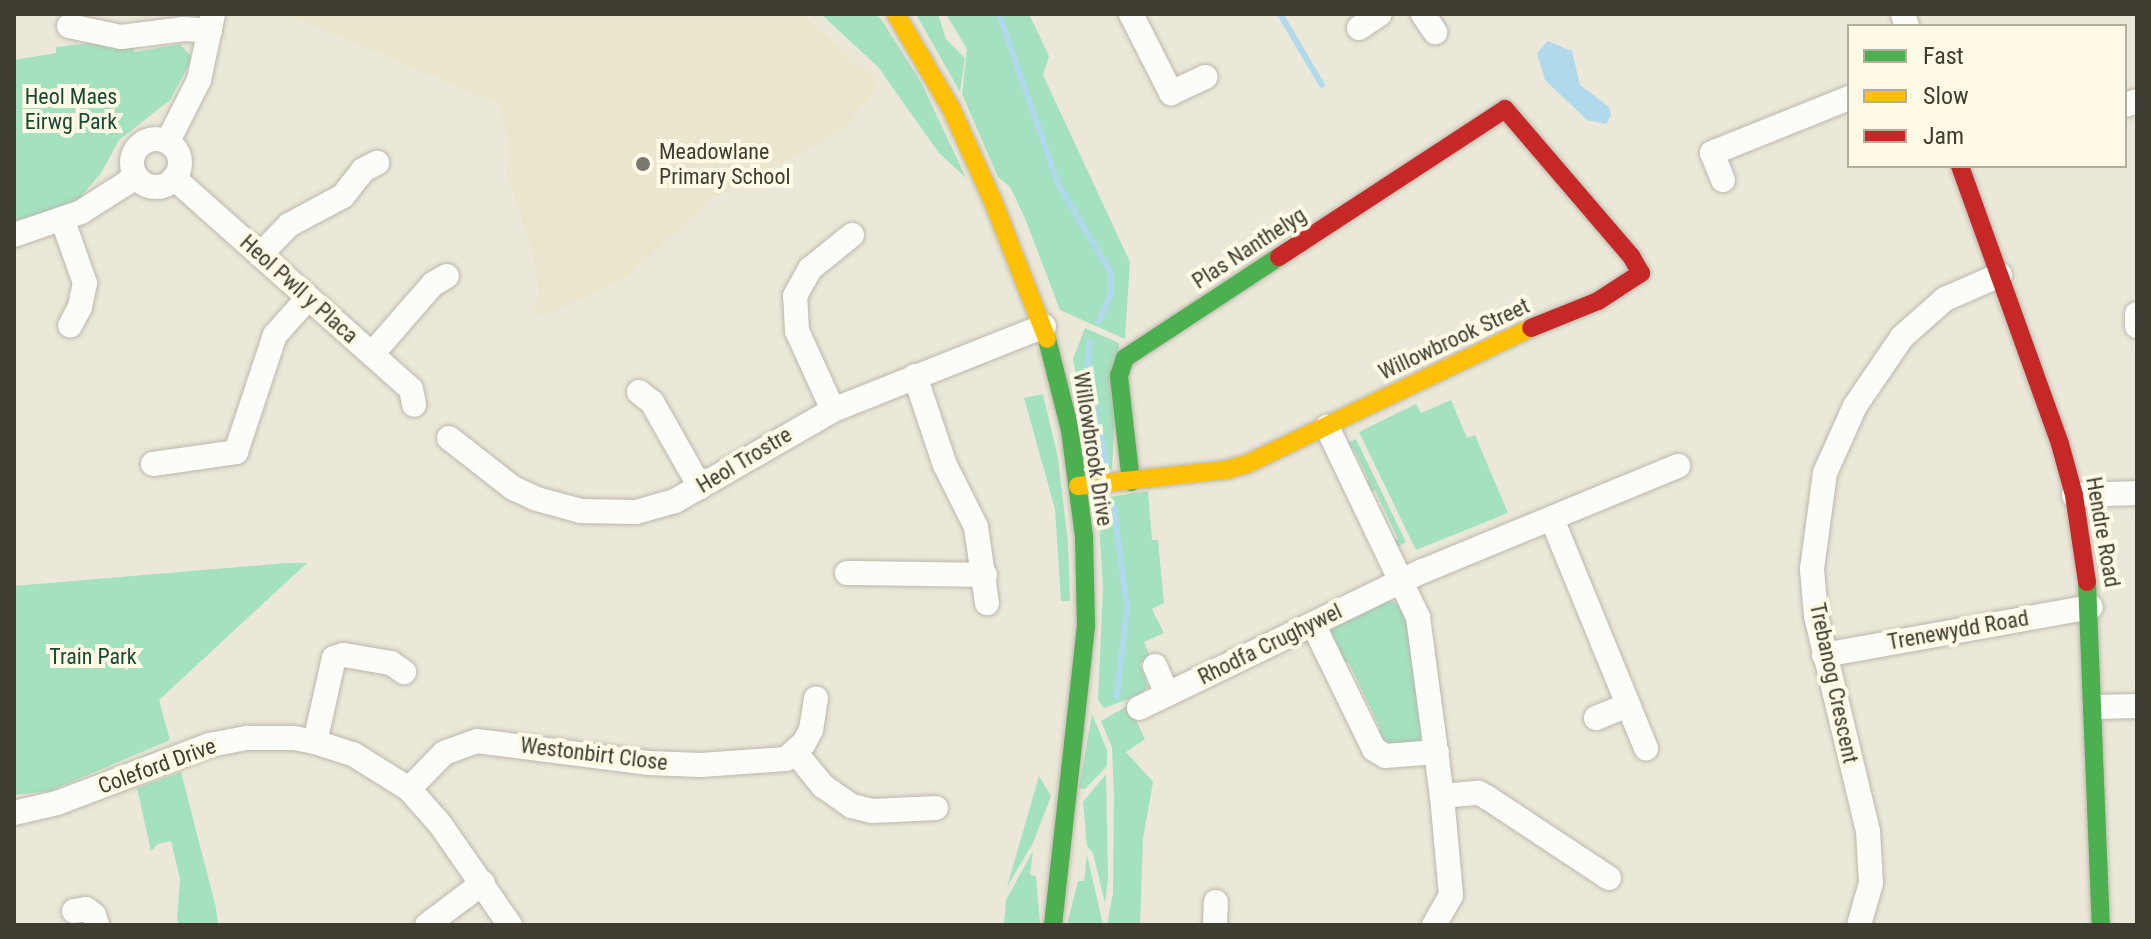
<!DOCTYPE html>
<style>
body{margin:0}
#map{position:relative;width:2151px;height:939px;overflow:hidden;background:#ebe8d9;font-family:"Roboto Condensed",sans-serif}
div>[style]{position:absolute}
.built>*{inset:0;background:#eae5cc}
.green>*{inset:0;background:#a4e1c0}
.water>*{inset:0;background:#b0d9eb}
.stream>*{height:6px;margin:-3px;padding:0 3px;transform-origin:3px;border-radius:3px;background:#b0d9eb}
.roads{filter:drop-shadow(0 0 2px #bbb8ac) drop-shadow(0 0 2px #bbb8ac)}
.street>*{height:24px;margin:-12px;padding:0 12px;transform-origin:12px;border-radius:12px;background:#fcfcf9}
.street>.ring{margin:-12px;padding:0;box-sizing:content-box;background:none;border:24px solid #fcfcf9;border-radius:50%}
.fast>*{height:18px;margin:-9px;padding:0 9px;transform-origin:9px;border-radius:9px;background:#4caf50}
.slow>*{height:18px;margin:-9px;padding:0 9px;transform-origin:9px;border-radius:9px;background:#ffc107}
.jam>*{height:18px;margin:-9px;padding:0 9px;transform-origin:9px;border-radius:9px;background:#c62828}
.dots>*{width:22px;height:22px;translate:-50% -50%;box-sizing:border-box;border:4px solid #fffae5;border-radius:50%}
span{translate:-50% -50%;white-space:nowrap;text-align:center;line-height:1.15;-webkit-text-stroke:8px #fffae5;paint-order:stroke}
.park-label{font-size:22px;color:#184935}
.poi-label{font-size:22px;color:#3f3d32}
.left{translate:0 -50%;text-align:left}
.street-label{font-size:22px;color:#3f3d32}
.frame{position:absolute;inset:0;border:16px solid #3f3d32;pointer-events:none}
.legend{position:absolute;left:1847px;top:24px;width:280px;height:144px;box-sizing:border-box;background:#fffae5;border:2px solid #b2ae9d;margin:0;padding:10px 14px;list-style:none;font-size:24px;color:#3f3d32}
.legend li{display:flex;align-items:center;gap:16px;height:40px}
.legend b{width:40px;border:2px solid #b2ae9d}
</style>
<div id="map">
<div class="built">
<div style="clip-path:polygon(286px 14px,802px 14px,876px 79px,878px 87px,843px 130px,711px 200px,626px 278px,543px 316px,533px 311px,539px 296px,534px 257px,505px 168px,510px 159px,501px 105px)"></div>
</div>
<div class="green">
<div style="clip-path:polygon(821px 14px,876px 14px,881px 19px,921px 82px,966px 178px,939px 153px,878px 67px)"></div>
<div style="clip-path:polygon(916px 14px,938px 14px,946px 39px,965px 58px,960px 92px)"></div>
<div style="clip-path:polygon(946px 14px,1029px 14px,1049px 56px,1043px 75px,1130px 262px,1125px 339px,1060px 310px,1025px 218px,1010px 187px,998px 177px,962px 94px,967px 49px)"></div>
<div style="clip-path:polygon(91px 43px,134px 48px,135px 52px,180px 44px,191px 56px,190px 63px,170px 100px,119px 140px,101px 173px,79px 199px,57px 210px,14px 221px,14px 60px,56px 53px,56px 47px)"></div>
<div style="clip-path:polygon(1085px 328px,1119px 343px,1112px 469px,1096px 469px,1093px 463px,1073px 359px)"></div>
<div style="clip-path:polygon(1043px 394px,1058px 458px,1068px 543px,1070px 601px,1061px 601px,1055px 509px,1024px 398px)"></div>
<div style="clip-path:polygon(1451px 400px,1467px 438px,1475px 435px,1508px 513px,1416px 550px,1359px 432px,1416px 404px,1421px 413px)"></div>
<div style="clip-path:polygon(1356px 439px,1406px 542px,1395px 548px,1392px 542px,1398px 539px,1375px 490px,1368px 493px,1363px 483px,1369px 480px,1353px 448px,1347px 450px,1344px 445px)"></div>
<div style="clip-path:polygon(1148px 491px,1152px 540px,1158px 540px,1164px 603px,1152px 609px,1164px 633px,1144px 642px,1149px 654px,1148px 659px,1140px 664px,1148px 686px,1142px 694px,1104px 708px,1098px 700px,1103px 588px,1098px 506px,1103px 498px)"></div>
<div style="clip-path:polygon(286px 563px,307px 563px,159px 700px,170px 740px,50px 791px,14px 795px,14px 586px)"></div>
<div style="clip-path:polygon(1389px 601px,1398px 604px,1409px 630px,1422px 735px,1417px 745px,1391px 747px,1376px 736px,1380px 728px,1349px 663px,1339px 661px,1328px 638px,1331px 629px)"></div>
<div style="clip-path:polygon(1129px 705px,1145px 739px,1126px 752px,1153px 782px,1143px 839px,1140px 925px,1107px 925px,1113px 893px,1114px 795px,1112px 747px,1101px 721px)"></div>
<div style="clip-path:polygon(1092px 714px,1107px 750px,1107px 766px,1085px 789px,1079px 788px)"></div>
<div style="clip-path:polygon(181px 772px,216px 908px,218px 925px,180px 925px,177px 920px,180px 879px,171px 841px,158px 844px,151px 851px,137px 788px)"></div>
<div style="clip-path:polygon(1106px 774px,1108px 879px,1105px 903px,1093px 853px,1087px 846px,1083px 802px)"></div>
<div style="clip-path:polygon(1039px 776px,1051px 796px,1033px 843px,1007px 887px)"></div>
<div style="clip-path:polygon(1033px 851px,1030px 875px,1036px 876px,1040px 925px,1004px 925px,1006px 900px)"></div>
<div style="clip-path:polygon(1087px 855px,1103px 925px,1067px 925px,1078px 881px,1084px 881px)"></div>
</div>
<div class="water">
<div style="clip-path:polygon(1548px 41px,1572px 51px,1580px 85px,1609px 107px,1611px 115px,1606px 124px,1587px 120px,1545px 80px,1537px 53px)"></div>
</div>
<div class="stream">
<div style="left:999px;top:14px;width:182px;rotate:70.8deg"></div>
<div style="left:1059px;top:186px;width:99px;rotate:59deg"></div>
<div style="left:1110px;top:271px;width:25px;rotate:90deg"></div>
<div style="left:1110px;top:296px;width:27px;rotate:114deg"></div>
<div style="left:1280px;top:14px;width:82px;rotate:59.4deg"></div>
<div style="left:1090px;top:342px;width:29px;rotate:96deg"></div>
<div style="left:1087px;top:371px;width:92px;rotate:78.1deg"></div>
<div style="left:1114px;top:507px;width:101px;rotate:82.6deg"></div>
<div style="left:1127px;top:607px;width:90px;rotate:96.4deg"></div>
</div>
<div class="roads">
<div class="street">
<div style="left:1131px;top:14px;width:89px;rotate:63.1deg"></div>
<div style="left:1171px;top:93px;width:38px;rotate:-25deg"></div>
<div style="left:1423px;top:14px;width:22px;rotate:56deg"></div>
<div style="left:1903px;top:14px;width:13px;rotate:72deg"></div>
<div style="left:69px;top:26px;width:53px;rotate:11.9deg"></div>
<div style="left:121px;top:37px;width:64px;rotate:-7.2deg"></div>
<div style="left:184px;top:29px;width:26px;rotate:4deg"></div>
<div style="left:1359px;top:28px;width:25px;rotate:-34deg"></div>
<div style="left:2125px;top:105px;width:13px;rotate:-18deg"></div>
<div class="ring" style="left:132px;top:139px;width:24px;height:24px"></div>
<div style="left:168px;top:141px;width:68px;rotate:-63.1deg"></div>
<div style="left:199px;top:80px;width:67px;rotate:-78deg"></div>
<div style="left:174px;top:178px;width:317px;rotate:41.7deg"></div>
<div style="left:411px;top:389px;width:16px;rotate:79deg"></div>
<div style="left:1723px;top:180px;width:29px;rotate:-112deg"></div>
<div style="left:1712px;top:153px;width:148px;rotate:-21.9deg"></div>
<div style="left:63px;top:221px;width:66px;rotate:70.5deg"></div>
<div style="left:85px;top:283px;width:25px;rotate:102deg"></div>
<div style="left:80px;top:307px;width:21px;rotate:118deg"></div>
<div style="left:14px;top:235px;width:71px;rotate:-18.9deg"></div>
<div style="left:81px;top:212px;width:65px;rotate:-32.5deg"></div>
<div style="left:260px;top:255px;width:42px;rotate:-46deg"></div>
<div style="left:289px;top:225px;width:61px;rotate:-28.2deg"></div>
<div style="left:343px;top:196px;width:33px;rotate:-52deg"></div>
<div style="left:363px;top:170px;width:16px;rotate:-27deg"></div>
<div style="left:2137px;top:314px;width:12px;rotate:90deg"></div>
<div style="left:372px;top:354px;width:93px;rotate:-48.9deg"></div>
<div style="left:433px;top:284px;width:16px;rotate:-30deg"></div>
<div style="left:915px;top:376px;width:94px;rotate:71.4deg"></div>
<div style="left:945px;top:465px;width:69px;rotate:63.4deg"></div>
<div style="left:976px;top:527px;width:77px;rotate:81.8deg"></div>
<div style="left:639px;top:392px;width:16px;rotate:38deg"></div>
<div style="left:652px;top:402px;width:98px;rotate:60.5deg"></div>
<div style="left:833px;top:410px;width:87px;rotate:-114.5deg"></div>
<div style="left:797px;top:331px;width:35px;rotate:-93deg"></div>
<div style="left:795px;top:296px;width:31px;rotate:-61deg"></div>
<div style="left:810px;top:269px;width:54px;rotate:-39deg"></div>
<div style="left:1327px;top:427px;width:211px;rotate:64.4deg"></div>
<div style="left:1418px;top:617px;width:181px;rotate:82.4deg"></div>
<div style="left:449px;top:438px;width:81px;rotate:38deg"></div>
<div style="left:513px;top:488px;width:26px;rotate:25deg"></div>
<div style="left:537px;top:499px;width:46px;rotate:15.3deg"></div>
<div style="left:581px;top:511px;width:55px;rotate:1deg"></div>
<div style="left:636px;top:512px;width:41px;rotate:-15.8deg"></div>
<div style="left:675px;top:501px;width:182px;rotate:-29.9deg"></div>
<div style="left:833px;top:410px;width:227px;rotate:-21.7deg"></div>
<div style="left:153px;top:464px;width:84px;rotate:-8.2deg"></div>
<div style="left:236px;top:452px;width:123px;rotate:-71.6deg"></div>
<div style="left:275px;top:335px;width:50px;rotate:-48.3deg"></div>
<div style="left:2074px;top:495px;width:63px;rotate:-1.8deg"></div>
<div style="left:1552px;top:519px;width:248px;rotate:67.7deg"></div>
<div style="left:847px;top:573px;width:138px;rotate:0.8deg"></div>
<div style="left:1313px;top:624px;width:139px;rotate:64deg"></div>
<div style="left:1374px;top:749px;width:13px;rotate:32deg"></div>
<div style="left:1385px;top:756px;width:52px;rotate:-4.4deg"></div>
<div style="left:1824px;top:655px;width:271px;rotate:-10.2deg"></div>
<div style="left:1155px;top:666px;width:30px;rotate:67deg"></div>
<div style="left:2096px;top:707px;width:41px;rotate:-1.4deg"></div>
<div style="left:1139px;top:708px;width:315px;rotate:-25.8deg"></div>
<div style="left:1423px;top:571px;width:276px;rotate:-22.4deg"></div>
<div style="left:1596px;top:718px;width:35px;rotate:-22deg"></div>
<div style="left:315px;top:742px;width:86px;rotate:-77.3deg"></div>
<div style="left:334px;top:658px;width:10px;rotate:-17deg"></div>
<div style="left:344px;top:655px;width:48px;rotate:9.7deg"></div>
<div style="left:391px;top:663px;width:16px;rotate:35deg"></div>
<div style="left:796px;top:753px;width:43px;rotate:50.7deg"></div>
<div style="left:823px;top:786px;width:35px;rotate:35deg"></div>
<div style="left:852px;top:806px;width:21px;rotate:14deg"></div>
<div style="left:872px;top:811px;width:64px;rotate:-2.7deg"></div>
<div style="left:409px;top:789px;width:50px;rotate:-45.8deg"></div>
<div style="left:444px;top:753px;width:35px;rotate:-20deg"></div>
<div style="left:477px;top:741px;width:172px;rotate:7.3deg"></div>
<div style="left:648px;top:763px;width:53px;rotate:2.2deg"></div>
<div style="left:701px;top:765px;width:85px;rotate:-4deg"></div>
<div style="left:786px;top:759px;width:24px;rotate:-42deg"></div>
<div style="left:804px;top:743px;width:15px;rotate:-62deg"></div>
<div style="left:811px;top:730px;width:32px;rotate:-81deg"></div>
<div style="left:14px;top:813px;width:44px;rotate:-13.1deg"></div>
<div style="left:57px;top:803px;width:164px;rotate:-20.8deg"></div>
<div style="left:210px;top:745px;width:38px;rotate:-11deg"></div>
<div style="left:247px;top:738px;width:47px"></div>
<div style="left:294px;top:738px;width:21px;rotate:11deg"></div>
<div style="left:315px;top:742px;width:40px;rotate:18deg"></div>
<div style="left:353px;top:754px;width:66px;rotate:32deg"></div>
<div style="left:409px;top:789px;width:47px;rotate:48.5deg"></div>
<div style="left:440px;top:824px;width:123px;rotate:55.3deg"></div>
<div style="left:74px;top:911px;width:12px;rotate:-9deg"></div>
<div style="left:86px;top:909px;width:10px;rotate:37deg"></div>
<div style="left:94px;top:915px;width:10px;rotate:73deg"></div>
<div style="left:427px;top:925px;width:70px;rotate:-36.9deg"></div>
<div style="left:1215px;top:925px;width:23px;rotate:-88deg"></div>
<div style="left:1434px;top:925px;width:34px;rotate:-60deg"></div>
<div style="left:1451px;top:895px;width:99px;rotate:-95.2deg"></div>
<div style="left:1442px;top:796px;width:37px;rotate:-5deg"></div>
<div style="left:1479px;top:793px;width:10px;rotate:29deg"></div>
<div style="left:1488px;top:798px;width:145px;rotate:33.5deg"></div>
<div style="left:1859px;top:925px;width:44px;rotate:-74.1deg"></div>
<div style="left:1871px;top:883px;width:52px;rotate:-93.3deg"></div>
<div style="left:1868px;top:831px;width:221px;rotate:-103.6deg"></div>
<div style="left:1816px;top:616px;width:47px;rotate:-94.9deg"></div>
<div style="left:1812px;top:569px;width:97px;rotate:-82.3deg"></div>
<div style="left:1825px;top:473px;width:73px;rotate:-65.9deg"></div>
<div style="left:1855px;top:406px;width:83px;rotate:-55.7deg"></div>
<div style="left:1902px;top:337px;width:57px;rotate:-41.5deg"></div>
<div style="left:1945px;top:299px;width:60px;rotate:-23.6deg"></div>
</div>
<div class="fast">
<div style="left:1047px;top:339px;width:94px;rotate:75.8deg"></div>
<div style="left:1070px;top:430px;width:108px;rotate:82.5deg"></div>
<div style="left:1084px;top:537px;width:89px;rotate:88.7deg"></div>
<div style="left:1086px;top:626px;width:301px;rotate:96.3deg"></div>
<div style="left:1131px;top:482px;width:107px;rotate:-96.5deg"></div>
<div style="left:1119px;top:376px;width:19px;rotate:-72deg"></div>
<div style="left:1125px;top:358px;width:184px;rotate:-33.3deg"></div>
<div style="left:2087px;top:582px;width:343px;rotate:87.7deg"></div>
</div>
<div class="slow">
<div style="left:896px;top:14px;width:109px;rotate:59.7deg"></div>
<div style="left:951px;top:108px;width:102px;rotate:65.7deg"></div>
<div style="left:993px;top:201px;width:148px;rotate:68.6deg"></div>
<div style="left:1078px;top:486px;width:149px;rotate:-6.2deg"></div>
<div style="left:1226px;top:470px;width:22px;rotate:-16deg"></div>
<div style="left:1247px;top:464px;width:315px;rotate:-25.6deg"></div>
</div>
<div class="jam">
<div style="left:1960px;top:166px;width:295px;rotate:70.2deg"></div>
<div style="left:2060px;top:444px;width:53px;rotate:74.6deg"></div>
<div style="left:2074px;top:495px;width:88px;rotate:81.5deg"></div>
<div style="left:1279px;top:257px;width:270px;rotate:-33.2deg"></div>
<div style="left:1505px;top:109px;width:194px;rotate:49.4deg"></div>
<div style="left:1631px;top:256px;width:20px;rotate:60deg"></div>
<div style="left:1641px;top:273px;width:51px;rotate:146.9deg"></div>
<div style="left:1598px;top:301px;width:72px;rotate:158.1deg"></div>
</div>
</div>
<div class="dots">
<div style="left:643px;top:164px;background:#7b796c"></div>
</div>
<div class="park-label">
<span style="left:71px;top:109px">Heol Maes<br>Eirwg Park</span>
<span style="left:93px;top:657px">Train Park</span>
</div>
<div class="poi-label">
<span class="left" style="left:659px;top:164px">Meadowlane<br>Primary School</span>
</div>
<div class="street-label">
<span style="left:1249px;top:248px;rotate:-33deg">Plas Nanthelyg</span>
<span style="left:299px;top:289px;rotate:42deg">Heol Pwll y Placa</span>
<span style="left:1454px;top:339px;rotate:-25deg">Willowbrook Street</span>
<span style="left:1093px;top:449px;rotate:81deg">Willowbrook Drive</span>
<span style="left:744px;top:460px;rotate:-31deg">Heol Trostre</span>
<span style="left:2103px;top:532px;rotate:80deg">Hendre Road</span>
<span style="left:1958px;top:630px;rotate:-10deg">Trenewydd Road</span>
<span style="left:1270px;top:644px;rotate:-26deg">Rhodfa Crughywel</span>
<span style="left:1834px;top:683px;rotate:78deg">Trebanog Crescent</span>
<span style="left:594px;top:754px;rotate:7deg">Westonbirt Close</span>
<span style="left:157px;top:766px;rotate:-20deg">Coleford Drive</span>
</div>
<div class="frame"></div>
<ul class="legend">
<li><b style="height:10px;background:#4caf50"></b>Fast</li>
<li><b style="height:10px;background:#ffc107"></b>Slow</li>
<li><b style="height:10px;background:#c62828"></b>Jam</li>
</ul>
</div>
